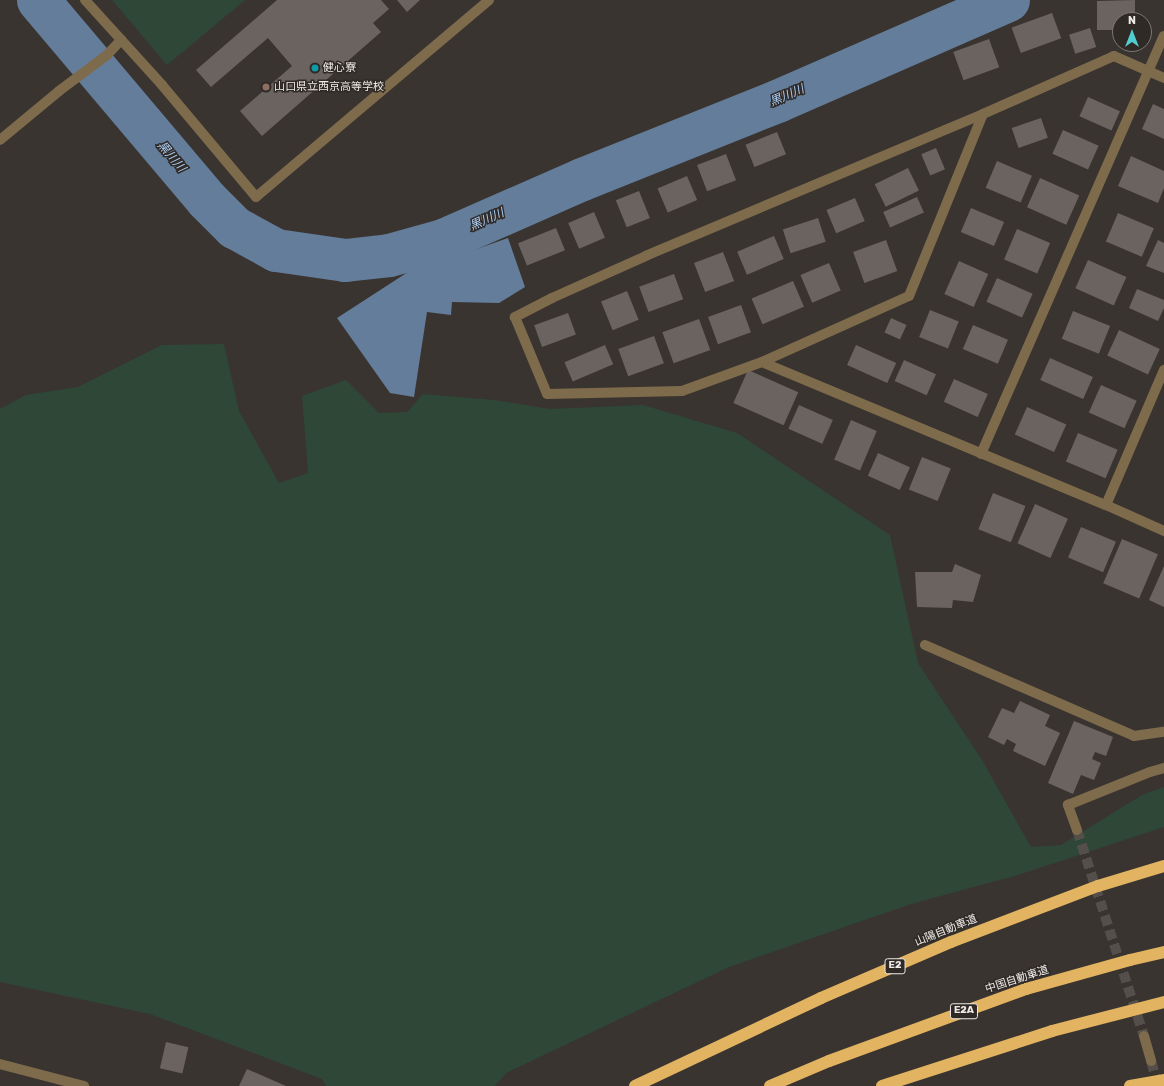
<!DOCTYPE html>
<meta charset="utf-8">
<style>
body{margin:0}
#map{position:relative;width:1164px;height:1086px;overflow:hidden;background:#3a3430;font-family:Rubik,"Noto Sans JP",sans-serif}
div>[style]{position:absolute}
.green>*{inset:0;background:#2e4736}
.water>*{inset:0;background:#637d9a}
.river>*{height:43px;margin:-21.5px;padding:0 21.5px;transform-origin:21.5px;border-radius:21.5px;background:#637d9a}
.building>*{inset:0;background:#6b6360;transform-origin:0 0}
.minor-tunnel>*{height:10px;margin-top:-5px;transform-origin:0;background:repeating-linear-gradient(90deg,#554f4c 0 10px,transparent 0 15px)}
.minor>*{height:10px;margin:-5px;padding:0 5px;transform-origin:5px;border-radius:5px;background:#7e6b4c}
.motorway>*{height:12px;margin:-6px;padding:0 6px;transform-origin:6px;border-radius:6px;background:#e2b360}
.dots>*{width:11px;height:11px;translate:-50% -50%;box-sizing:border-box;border:2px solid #302a27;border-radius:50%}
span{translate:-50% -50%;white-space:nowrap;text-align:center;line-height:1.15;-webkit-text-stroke:3px #302a27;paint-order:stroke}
.shield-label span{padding:1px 3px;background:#302a27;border:1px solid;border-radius:3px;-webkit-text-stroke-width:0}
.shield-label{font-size:10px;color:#eeeae8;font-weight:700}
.poi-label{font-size:11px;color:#eeeae8}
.left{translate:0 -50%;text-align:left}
.street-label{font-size:11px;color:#eeeae8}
.water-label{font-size:12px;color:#add1f9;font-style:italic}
.north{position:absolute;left:1112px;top:12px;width:40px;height:40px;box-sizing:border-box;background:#302a27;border:1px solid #7c7774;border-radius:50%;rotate:0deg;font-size:11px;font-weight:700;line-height:16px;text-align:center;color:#eeeae8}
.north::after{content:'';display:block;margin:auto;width:14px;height:18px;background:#52cdcf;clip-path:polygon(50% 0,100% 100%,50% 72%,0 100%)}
</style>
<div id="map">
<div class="green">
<div style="clip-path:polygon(112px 0,245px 0,167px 65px)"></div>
<div style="clip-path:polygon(224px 344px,239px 411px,279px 483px,308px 473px,302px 396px,346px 380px,379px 413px,407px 412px,423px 394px,494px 400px,550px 409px,643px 405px,737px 433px,890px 535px,918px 663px,982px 760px,1031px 847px,1061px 845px,1142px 795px,1164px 787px,1164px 827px,1018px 875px,911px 904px,729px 967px,506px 1073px,495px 1086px,326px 1086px,322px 1079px,150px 1014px,0 982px,0 409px,26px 395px,78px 387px,162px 345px)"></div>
</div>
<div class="water">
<div style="clip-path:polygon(508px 238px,525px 287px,499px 303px,452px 302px,451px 315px,427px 312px,414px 397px,390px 393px,337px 318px,408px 272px,445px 257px,474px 250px)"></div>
</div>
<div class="river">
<div style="left:38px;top:0;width:260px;rotate:49.8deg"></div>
<div style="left:206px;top:199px;width:40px;rotate:45deg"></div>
<div style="left:234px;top:227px;width:48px;rotate:28.7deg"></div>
<div style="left:276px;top:250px;width:70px;rotate:8.2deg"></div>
<div style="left:345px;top:260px;width:44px;rotate:-6.5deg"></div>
<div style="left:389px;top:255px;width:56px;rotate:-15.5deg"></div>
<div style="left:443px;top:240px;width:152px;rotate:-23.7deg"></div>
<div style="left:582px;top:179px;width:210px;rotate:-21.8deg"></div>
<div style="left:777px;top:101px;width:252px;rotate:-23.6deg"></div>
</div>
<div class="building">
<div style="clip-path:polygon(277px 0,381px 0,389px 9px,373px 23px,381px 32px,262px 136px,240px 111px,292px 66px,268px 38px,211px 87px,196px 70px)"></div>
<div style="clip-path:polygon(397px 0,420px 0,407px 12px)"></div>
<div style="clip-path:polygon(1135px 0,1135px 20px,1120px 20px,1120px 30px,1097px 30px,1097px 1px)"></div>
<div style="left:1052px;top:13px;width:27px;height:43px;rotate:70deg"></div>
<div style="left:1090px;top:28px;width:20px;height:22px;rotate:72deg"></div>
<div style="left:989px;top:39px;width:30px;height:38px;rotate:70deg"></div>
<div style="left:1088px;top:97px;width:35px;height:21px;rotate:24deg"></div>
<div style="clip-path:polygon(1153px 104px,1164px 109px,1164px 139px,1142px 129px)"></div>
<div style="left:1041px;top:118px;width:21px;height:31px;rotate:71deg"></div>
<div style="left:1063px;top:130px;width:39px;height:26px;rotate:24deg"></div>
<div style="left:777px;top:132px;width:24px;height:34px;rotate:68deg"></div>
<div style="left:936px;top:148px;width:23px;height:16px;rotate:67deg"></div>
<div style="left:726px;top:154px;width:28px;height:31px;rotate:69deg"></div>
<div style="clip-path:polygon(1131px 156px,1164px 171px,1164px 188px,1158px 203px,1118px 186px)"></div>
<div style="left:997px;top:161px;width:38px;height:29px;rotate:23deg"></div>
<div style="left:908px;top:168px;width:25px;height:37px;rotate:64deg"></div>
<div style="left:687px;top:176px;width:26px;height:32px;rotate:67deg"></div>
<div style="left:1040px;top:178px;width:43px;height:32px;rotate:24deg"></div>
<div style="left:639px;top:191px;width:29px;height:25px;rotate:68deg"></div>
<div style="left:917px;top:197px;width:17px;height:37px;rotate:66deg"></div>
<div style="left:855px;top:198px;width:25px;height:31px;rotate:67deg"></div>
<div style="left:971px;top:208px;width:36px;height:26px;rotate:23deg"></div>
<div style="left:594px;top:212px;width:28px;height:28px;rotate:67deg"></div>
<div style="left:1118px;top:213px;width:39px;height:31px;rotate:23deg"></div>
<div style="left:818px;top:218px;width:25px;height:37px;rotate:72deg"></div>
<div style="left:556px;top:228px;width:24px;height:41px;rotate:68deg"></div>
<div style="left:1017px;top:229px;width:36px;height:33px;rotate:23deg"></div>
<div style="left:774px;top:236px;width:25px;height:40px;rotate:67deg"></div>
<div style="left:886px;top:240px;width:33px;height:35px;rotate:70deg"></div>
<div style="clip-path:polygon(1158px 240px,1164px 243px,1164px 273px,1146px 266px)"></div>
<div style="left:723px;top:252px;width:31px;height:31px;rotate:69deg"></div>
<div style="left:1088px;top:260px;width:42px;height:31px;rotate:24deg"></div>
<div style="left:959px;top:261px;width:32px;height:36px;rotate:24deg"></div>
<div style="left:829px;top:263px;width:30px;height:31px;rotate:67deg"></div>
<div style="left:674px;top:274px;width:27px;height:37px;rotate:70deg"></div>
<div style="left:997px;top:278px;width:39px;height:26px;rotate:24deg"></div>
<div style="left:793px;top:281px;width:28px;height:45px;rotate:67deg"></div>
<div style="clip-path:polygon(1137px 289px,1164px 300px,1164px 308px,1158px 321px,1129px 308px)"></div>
<div style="left:627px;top:291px;width:31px;height:28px;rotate:68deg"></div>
<div style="left:741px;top:305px;width:29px;height:35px;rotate:70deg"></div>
<div style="left:930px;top:310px;width:31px;height:29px;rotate:22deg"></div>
<div style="left:1073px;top:311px;width:40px;height:30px;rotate:22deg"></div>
<div style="left:568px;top:313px;width:23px;height:36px;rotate:70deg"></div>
<div style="left:891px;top:318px;width:17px;height:16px;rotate:24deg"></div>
<div style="left:699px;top:319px;width:33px;height:39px;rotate:70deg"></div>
<div style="left:973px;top:325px;width:38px;height:26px;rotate:23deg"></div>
<div style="left:1119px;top:330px;width:45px;height:28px;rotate:25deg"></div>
<div style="left:654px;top:336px;width:29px;height:38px;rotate:70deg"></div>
<div style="left:605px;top:345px;width:21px;height:44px;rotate:67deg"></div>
<div style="left:856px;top:345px;width:44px;height:22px;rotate:24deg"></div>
<div style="left:1050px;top:358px;width:47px;height:24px;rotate:24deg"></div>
<div style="left:904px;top:360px;width:35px;height:23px;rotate:24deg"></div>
<div style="left:748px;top:370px;width:55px;height:36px;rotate:24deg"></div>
<div style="left:954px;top:379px;width:37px;height:25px;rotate:24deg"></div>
<div style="left:1101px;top:385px;width:39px;height:30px;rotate:24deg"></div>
<div style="left:799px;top:405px;width:37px;height:26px;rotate:24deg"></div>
<div style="left:1027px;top:407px;width:43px;height:30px;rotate:24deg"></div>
<div style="left:851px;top:420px;width:28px;height:43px;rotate:23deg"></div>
<div style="left:1078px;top:433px;width:43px;height:31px;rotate:23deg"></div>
<div style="left:878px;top:453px;width:35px;height:25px;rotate:24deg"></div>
<div style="left:922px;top:457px;width:31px;height:35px;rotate:22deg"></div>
<div style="left:993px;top:493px;width:35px;height:39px;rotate:22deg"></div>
<div style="left:1035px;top:504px;width:36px;height:43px;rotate:24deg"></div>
<div style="left:1081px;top:527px;width:38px;height:33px;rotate:23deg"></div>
<div style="left:1122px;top:539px;width:39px;height:48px;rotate:23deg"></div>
<div style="clip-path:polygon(955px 564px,981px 575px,973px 602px,953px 600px,952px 608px,917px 607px,915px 572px,952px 572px)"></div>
<div style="clip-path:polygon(1164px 566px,1164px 607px,1149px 600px)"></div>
<div style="clip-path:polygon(1020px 701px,1050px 715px,1045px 726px,1060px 733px,1045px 766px,1013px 751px,1016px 744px,1007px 739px,1004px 745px,988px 737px,1002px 708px,1014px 713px)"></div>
<div style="clip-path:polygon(1074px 721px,1113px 737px,1106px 756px,1095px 752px,1092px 759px,1101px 763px,1094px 780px,1081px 775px,1073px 794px,1048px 783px)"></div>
<div style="left:166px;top:1042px;width:23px;height:27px;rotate:13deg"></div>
<div style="clip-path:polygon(247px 1069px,286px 1086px,239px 1086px)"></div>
</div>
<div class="minor-tunnel">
<div style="left:1077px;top:830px;width:217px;rotate:72deg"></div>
<div style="left:1151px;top:1061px;width:26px;rotate:74deg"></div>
</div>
<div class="minor">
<div style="left:85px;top:0;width:115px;rotate:47.8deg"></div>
<div style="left:162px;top:85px;width:146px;rotate:50deg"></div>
<div style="left:256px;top:197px;width:305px;rotate:-40.2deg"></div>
<div style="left:1164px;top:78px;width:55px;rotate:-156.3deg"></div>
<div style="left:1114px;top:56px;width:143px;rotate:156.1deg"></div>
<div style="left:983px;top:114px;width:366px;rotate:157.2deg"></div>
<div style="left:646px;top:256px;width:103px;rotate:155.9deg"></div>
<div style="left:552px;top:298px;width:42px;rotate:152.8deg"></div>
<div style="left:515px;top:317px;width:83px;rotate:67.4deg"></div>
<div style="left:547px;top:394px;width:135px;rotate:-1.3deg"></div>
<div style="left:682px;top:391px;width:85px;rotate:-19.9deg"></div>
<div style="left:762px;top:362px;width:373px;rotate:22.6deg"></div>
<div style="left:1106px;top:505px;width:64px;rotate:24.1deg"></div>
<div style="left:0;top:140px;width:77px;rotate:-39.7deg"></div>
<div style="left:59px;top:91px;width:60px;rotate:-36.9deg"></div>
<div style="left:107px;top:55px;width:21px;rotate:-47deg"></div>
<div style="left:762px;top:362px;width:161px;rotate:-24.2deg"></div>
<div style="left:909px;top:296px;width:196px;rotate:-67.9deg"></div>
<div style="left:981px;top:454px;width:456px;rotate:-66.4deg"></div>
<div style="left:1106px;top:505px;width:147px;rotate:-66.8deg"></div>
<div style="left:925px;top:645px;width:228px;rotate:23.5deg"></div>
<div style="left:1134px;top:736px;width:30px;rotate:-8deg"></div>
<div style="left:1077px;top:830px;width:27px;rotate:-110deg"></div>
<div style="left:1068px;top:805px;width:88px;rotate:-21.9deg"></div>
<div style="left:1150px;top:772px;width:15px;rotate:-16deg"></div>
<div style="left:1144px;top:1036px;width:26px;rotate:74deg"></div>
<div style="left:0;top:1064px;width:87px;rotate:14.7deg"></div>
</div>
<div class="motorway">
<div style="left:635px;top:1086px;width:206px;rotate:-25.3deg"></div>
<div style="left:821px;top:998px;width:142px;rotate:-23.3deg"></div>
<div style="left:951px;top:942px;width:157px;rotate:-20.9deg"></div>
<div style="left:1098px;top:886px;width:69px;rotate:-16.9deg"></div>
<div style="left:770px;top:1086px;width:64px;rotate:-23deg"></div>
<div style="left:829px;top:1061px;width:210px;rotate:-20.1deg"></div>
<div style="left:1026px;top:989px;width:108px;rotate:-15.6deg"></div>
<div style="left:1130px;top:960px;width:35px;rotate:-13deg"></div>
<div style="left:882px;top:1086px;width:179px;rotate:-17.9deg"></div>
<div style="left:1052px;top:1031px;width:116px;rotate:-14.5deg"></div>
<div style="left:1130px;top:1086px;width:35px;rotate:-10deg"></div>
</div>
<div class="dots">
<div style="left:315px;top:68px;background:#0f9aa8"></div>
<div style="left:266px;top:87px;background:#8d6e63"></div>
</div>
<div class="shield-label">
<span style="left:895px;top:966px">E2</span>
<span style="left:964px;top:1011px">E2A</span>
</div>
<div class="poi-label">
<span class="left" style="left:323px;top:68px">健心寮</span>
<span class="left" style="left:274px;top:87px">山口県立西京高等学校</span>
</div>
<div class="street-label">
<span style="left:946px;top:931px;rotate:-22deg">山陽自動車道</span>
<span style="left:1017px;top:980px;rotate:-18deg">中国自動車道</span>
</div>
<div class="water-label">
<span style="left:787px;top:96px;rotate:-23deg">黒川川</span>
<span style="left:171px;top:157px;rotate:50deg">黒川川</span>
<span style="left:487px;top:220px;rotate:-24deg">黒川川</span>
</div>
<div class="north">N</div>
</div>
